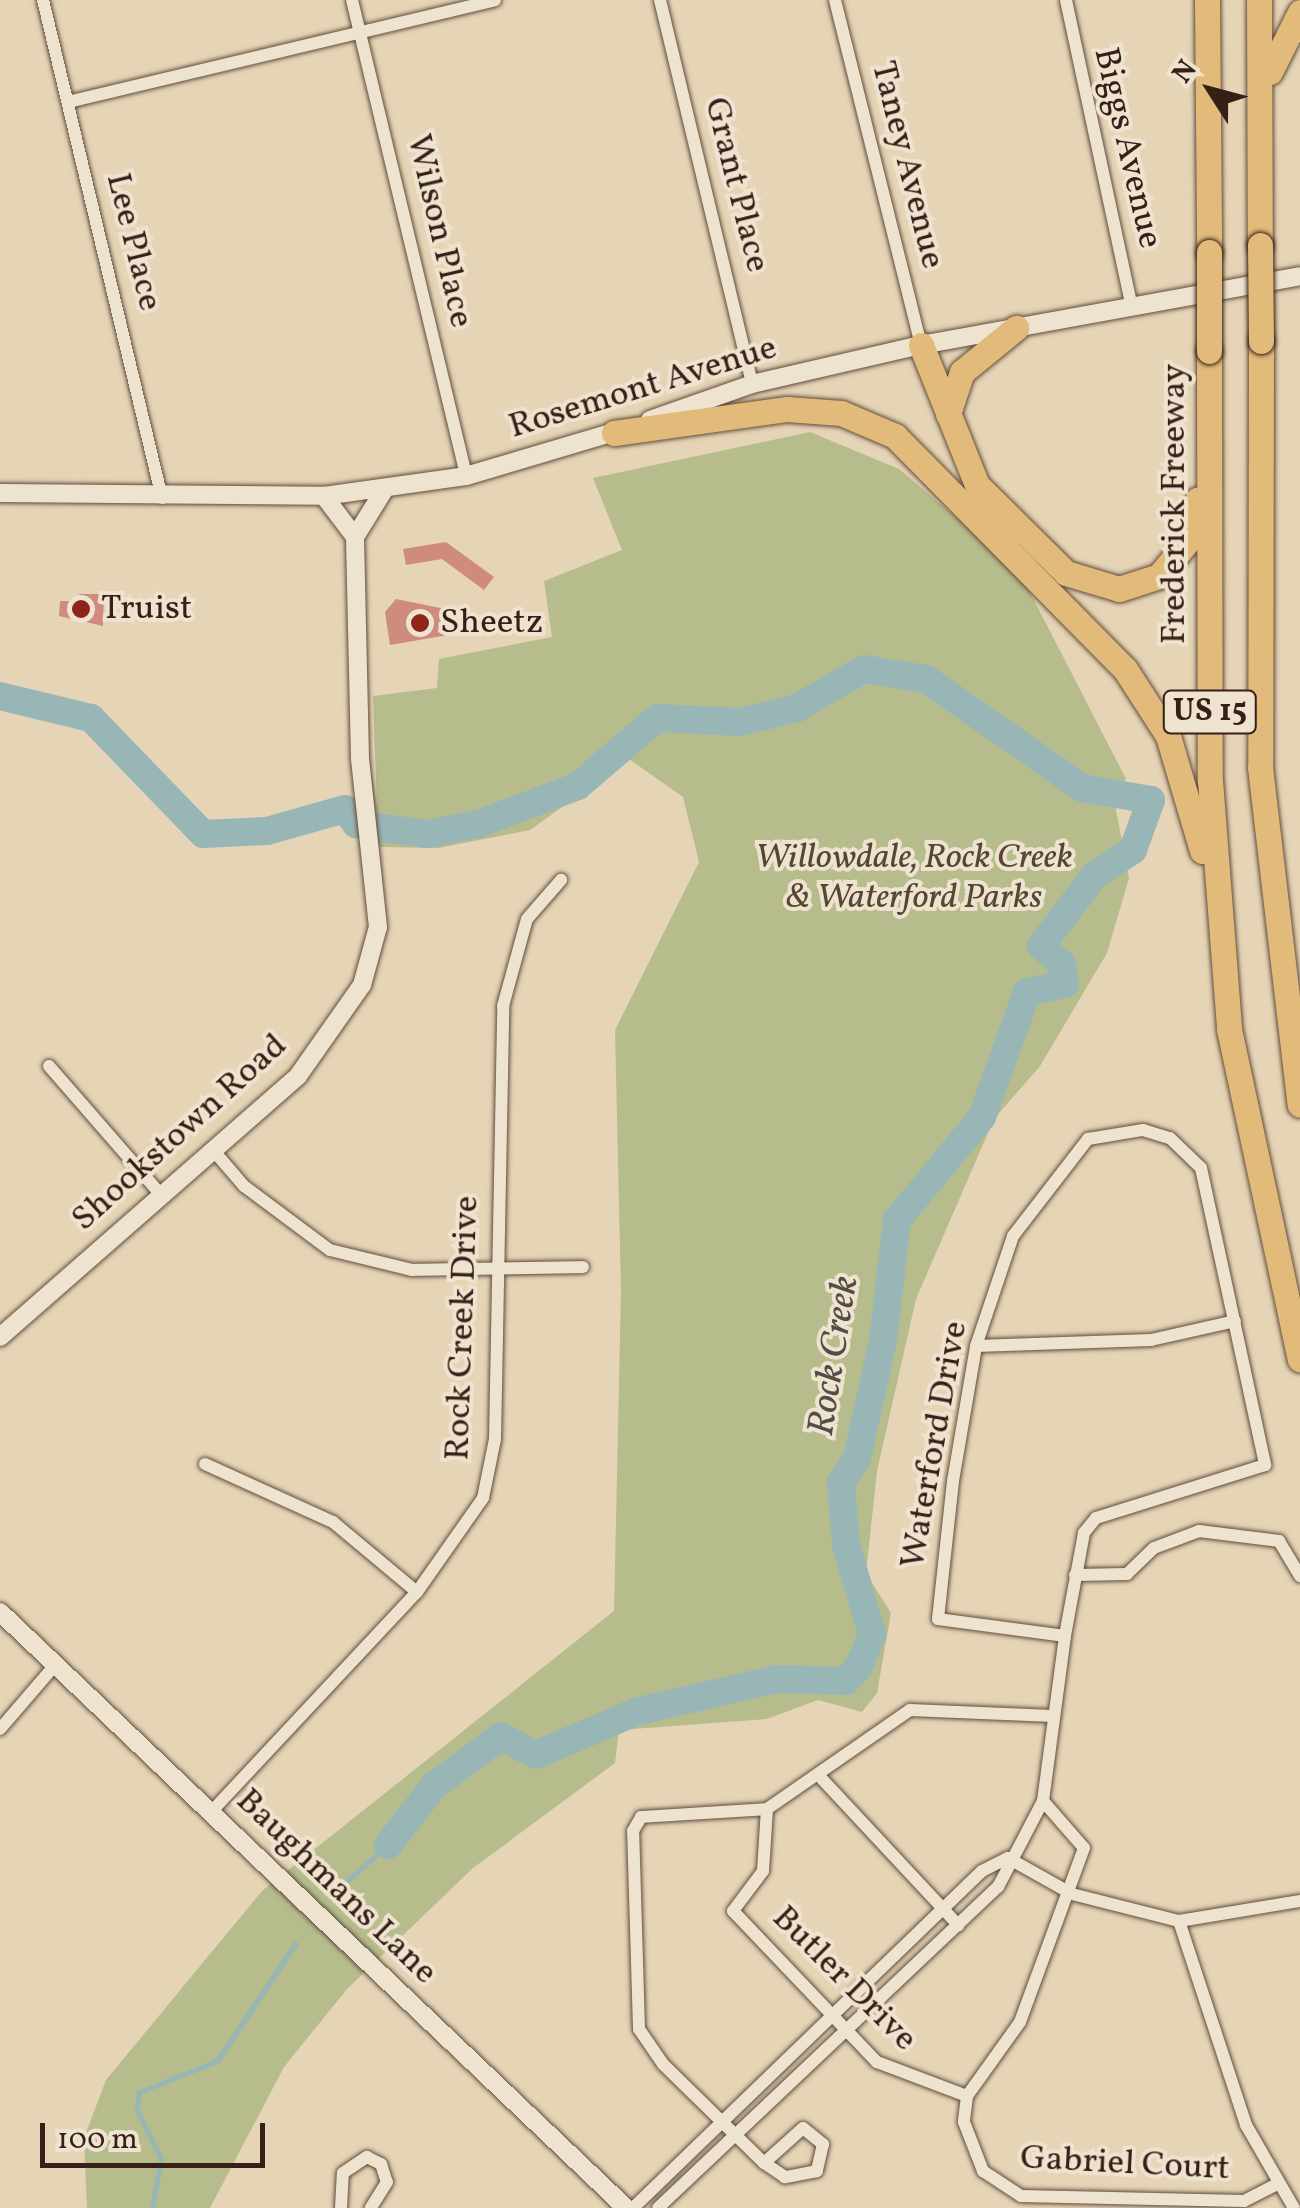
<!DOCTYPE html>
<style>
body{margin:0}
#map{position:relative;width:1300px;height:2208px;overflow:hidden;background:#e5d4b5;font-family:Vollkorn,serif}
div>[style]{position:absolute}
.green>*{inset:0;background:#b6bc8c}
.stream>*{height:5px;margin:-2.5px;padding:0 2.5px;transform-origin:2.5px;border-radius:2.5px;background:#99b6b7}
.river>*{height:28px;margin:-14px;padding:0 14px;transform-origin:14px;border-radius:14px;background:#99b6b7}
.building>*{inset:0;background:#ce8b7e}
.roads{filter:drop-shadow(0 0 2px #624c3e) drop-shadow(0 0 2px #624c3e)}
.street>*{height:12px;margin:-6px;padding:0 6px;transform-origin:6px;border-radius:6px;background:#eee3cf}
.secondary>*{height:18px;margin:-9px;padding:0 9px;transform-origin:9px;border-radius:9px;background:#eee3cf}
.highway>*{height:25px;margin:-12.5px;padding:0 12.5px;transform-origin:12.5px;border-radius:12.5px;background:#e2ba7a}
.bridges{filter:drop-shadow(0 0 2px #361f17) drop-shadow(0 0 2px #361f17)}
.highway-bridge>*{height:25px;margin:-12.5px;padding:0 12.5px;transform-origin:12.5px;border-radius:12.5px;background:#e2ba7a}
.dots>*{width:28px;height:28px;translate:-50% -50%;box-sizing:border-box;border:5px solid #eee3cf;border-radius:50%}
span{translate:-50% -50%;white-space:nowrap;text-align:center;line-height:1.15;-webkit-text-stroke:8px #eee3cf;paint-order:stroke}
.shield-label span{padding:2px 8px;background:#eee3cf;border:2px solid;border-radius:8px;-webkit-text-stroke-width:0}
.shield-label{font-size:32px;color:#361f17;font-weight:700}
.street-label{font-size:35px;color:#361f17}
.poi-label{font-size:35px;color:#361f17}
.left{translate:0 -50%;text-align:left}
.park-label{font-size:35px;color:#564634;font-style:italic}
.water-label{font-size:38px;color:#544c47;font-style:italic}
.north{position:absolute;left:1160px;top:40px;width:100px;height:100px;-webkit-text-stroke:8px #eee3cf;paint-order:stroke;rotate:306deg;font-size:28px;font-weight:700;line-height:40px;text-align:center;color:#361f17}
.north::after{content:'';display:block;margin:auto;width:35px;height:45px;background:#361f17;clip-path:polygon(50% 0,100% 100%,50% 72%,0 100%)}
.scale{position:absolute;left:40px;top:2123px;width:225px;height:45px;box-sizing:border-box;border:5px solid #361f17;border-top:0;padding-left:12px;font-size:30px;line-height:35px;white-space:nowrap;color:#361f17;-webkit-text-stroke:8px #eee3cf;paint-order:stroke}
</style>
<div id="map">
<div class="green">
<div style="clip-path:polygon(810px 432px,899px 469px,1019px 571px,1126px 779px,1113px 794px,1129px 878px,1107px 953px,1040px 1066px,994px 1119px,916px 1299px,877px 1471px,866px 1573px,891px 1613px,877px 1693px,862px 1712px,818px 1700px,767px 1719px,619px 1730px,615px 1763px,473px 1868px,347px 1989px,284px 2067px,210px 2208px,87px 2208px,84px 2138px,106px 2080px,262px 1891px,614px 1611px,621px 1291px,615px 1030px,699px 862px,683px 797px,629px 759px,530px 830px,438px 848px,381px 847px,369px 839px,359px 699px,377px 807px,373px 696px,437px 688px,439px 659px,552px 637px,544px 581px,622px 550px,593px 478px)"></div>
</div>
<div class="stream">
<div style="left:336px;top:1890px;width:69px;rotate:-40.9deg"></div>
<div style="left:152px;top:2208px;width:50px;rotate:-79.6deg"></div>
<div style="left:161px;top:2159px;width:55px;rotate:-116.1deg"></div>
<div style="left:137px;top:2110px;width:18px;rotate:-84deg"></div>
<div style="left:139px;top:2092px;width:84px;rotate:-21.7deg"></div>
<div style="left:217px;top:2061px;width:141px;rotate:-56.3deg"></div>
</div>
<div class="river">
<div style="left:0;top:696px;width:94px;rotate:13.6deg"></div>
<div style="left:91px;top:718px;width:161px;rotate:46deg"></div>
<div style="left:203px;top:834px;width:64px;rotate:-2.7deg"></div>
<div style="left:267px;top:831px;width:81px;rotate:-15.8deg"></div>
<div style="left:345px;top:809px;width:19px;rotate:54deg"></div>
<div style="left:356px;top:824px;width:72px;rotate:8deg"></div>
<div style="left:427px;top:834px;width:52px;rotate:-11.1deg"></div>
<div style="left:478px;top:824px;width:107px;rotate:-20.8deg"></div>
<div style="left:578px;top:786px;width:104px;rotate:-40.7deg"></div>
<div style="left:657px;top:718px;width:83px;rotate:2.8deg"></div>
<div style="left:740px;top:722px;width:59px;rotate:-13.8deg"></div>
<div style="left:797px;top:708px;width:78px;rotate:-30.2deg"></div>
<div style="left:864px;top:669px;width:63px;rotate:9.2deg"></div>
<div style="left:926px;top:679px;width:190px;rotate:34.9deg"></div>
<div style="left:1082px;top:788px;width:70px;rotate:9.9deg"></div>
<div style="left:1151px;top:800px;width:53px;rotate:109.8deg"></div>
<div style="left:1133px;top:850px;width:45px;rotate:146.7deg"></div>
<div style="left:1095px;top:875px;width:89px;rotate:127.3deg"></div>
<div style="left:1041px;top:946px;width:28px;rotate:41deg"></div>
<div style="left:1062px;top:964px;width:20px;rotate:81deg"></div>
<div style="left:1065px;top:984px;width:39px;rotate:168deg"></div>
<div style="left:1027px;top:992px;width:133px;rotate:109.8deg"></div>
<div style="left:982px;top:1117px;width:134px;rotate:129.5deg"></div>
<div style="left:897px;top:1220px;width:121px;rotate:96.7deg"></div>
<div style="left:883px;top:1340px;width:121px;rotate:102.4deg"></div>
<div style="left:857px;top:1458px;width:30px;rotate:123deg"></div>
<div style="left:841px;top:1483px;width:62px;rotate:85.4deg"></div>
<div style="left:846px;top:1545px;width:93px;rotate:73.7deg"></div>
<div style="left:872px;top:1634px;width:35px;rotate:112deg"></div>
<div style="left:859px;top:1666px;width:20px;rotate:131deg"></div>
<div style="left:846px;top:1681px;width:69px;rotate:-178.3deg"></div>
<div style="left:777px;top:1679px;width:143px;rotate:167deg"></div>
<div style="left:638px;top:1711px;width:111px;rotate:156.7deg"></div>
<div style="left:536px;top:1755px;width:40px;rotate:-152deg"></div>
<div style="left:501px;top:1736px;width:84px;rotate:143.3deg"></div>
<div style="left:434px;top:1786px;width:75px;rotate:127.9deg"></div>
</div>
<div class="building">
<div style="clip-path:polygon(446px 542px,494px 577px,484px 590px,442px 559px,406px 565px,403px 549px)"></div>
<div style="clip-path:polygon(79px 594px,104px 594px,103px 626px,59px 616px,60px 601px,79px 601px)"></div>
<div style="clip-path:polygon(396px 599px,450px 610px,454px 634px,390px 645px,385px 612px)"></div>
</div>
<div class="roads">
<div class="street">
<div style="left:43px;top:0;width:512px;rotate:76.56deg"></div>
<div style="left:352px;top:0;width:489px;rotate:76.5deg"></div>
<div style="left:660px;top:0;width:395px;rotate:76.5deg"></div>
<div style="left:835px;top:0;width:356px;rotate:76deg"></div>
<div style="left:1066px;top:0;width:316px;rotate:77.9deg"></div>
<div style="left:68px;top:102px;width:439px;rotate:-13.4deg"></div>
<div style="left:49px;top:1066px;width:171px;rotate:49deg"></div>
<div style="left:213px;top:1150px;width:48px;rotate:49.3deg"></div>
<div style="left:244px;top:1186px;width:107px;rotate:36.7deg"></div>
<div style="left:330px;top:1250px;width:84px;rotate:13.7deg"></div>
<div style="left:412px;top:1270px;width:171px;rotate:-1deg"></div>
<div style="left:976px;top:1346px;width:175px;rotate:-2deg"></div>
<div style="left:1151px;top:1340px;width:86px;rotate:-12.7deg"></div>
<div style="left:205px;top:1464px;width:141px;rotate:24.4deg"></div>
<div style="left:333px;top:1522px;width:109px;rotate:39.8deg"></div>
<div style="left:1075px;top:1575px;width:52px;rotate:-1.1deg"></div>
<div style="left:1127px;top:1574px;width:37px;rotate:-44deg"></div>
<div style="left:1154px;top:1548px;width:48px;rotate:-20.7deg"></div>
<div style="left:1199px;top:1531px;width:81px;rotate:7.1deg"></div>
<div style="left:1279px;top:1541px;width:41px;rotate:59deg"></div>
<div style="left:0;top:1729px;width:86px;rotate:-49.3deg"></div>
<div style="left:822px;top:1779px;width:200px;rotate:47deg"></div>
<div style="left:1043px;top:1801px;width:62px;rotate:48.9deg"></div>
<div style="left:1084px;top:1848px;width:185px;rotate:110.2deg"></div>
<div style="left:1020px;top:2022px;width:91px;rotate:125.6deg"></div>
<div style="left:967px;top:2096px;width:26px;rotate:97deg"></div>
<div style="left:964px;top:2122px;width:53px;rotate:68.8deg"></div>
<div style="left:983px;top:2171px;width:45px;rotate:33.3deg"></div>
<div style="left:1021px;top:2196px;width:223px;rotate:1.3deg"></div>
<div style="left:1244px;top:2201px;width:36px;rotate:-27deg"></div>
<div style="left:767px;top:1809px;width:62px;rotate:93.7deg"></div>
<div style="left:763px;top:1871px;width:50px;rotate:126.9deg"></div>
<div style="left:733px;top:1911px;width:209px;rotate:46.4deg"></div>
<div style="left:877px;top:2062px;width:96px;rotate:20.7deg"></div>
<div style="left:212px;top:1811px;width:300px;rotate:-46.9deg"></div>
<div style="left:417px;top:1592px;width:115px;rotate:-54.9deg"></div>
<div style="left:483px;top:1498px;width:60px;rotate:-78.5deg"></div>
<div style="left:495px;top:1439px;width:433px;rotate:-88.9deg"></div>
<div style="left:503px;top:1006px;width:90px;rotate:-74.6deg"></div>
<div style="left:527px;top:919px;width:52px;rotate:-48.9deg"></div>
<div style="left:1008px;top:1858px;width:73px;rotate:29.4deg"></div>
<div style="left:1072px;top:1894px;width:110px;rotate:14.2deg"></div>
<div style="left:1179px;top:1921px;width:123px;rotate:-9.4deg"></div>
<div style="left:1179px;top:1921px;width:215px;rotate:71.8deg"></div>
<div style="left:1246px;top:2125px;width:96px;rotate:60deg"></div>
<div style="left:764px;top:2163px;width:52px;rotate:-41.9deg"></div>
<div style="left:803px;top:2128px;width:26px;rotate:39deg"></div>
<div style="left:823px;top:2144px;width:28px;rotate:103deg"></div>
<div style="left:817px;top:2171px;width:33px;rotate:169deg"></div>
<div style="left:785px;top:2177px;width:25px;rotate:-146deg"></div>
<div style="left:764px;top:2163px;width:141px;rotate:-135.6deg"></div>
<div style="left:663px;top:2064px;width:42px;rotate:-124.4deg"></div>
<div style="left:639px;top:2029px;width:198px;rotate:-91.7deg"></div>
<div style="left:633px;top:1831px;width:16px;rotate:-60deg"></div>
<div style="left:641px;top:1817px;width:126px;rotate:-3.6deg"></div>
<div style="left:767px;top:1809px;width:174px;rotate:-34.7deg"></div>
<div style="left:910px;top:1710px;width:143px;rotate:2.4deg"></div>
<div style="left:341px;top:2208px;width:35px;rotate:-87deg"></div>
<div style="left:343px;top:2173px;width:29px;rotate:-34deg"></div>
<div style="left:367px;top:2157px;width:16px;rotate:27deg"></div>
<div style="left:381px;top:2164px;width:19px;rotate:72deg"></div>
<div style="left:387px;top:2182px;width:31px;rotate:122deg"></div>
<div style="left:633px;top:2208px;width:485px;rotate:-44deg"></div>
<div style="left:982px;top:1871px;width:29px;rotate:-27deg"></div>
<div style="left:658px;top:2208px;width:468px;rotate:-43.4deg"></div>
<div style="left:998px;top:1887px;width:97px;rotate:-62.4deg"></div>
<div style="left:1043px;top:1801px;width:166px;rotate:-82.4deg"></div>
<div style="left:1065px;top:1636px;width:128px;rotate:-172.4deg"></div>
<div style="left:938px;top:1619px;width:139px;rotate:-83.8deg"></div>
<div style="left:953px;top:1481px;width:137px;rotate:-80.3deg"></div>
<div style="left:976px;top:1346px;width:116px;rotate:-71.4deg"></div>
<div style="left:1013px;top:1236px;width:123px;rotate:-52.3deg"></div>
<div style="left:1088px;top:1139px;width:56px;rotate:-9.3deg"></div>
<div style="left:1143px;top:1130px;width:28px;rotate:17deg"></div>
<div style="left:1170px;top:1138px;width:43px;rotate:44.1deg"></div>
<div style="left:1201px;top:1168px;width:304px;rotate:77.8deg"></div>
<div style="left:1265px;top:1465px;width:177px;rotate:162.6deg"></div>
<div style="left:1096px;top:1518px;width:19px;rotate:129deg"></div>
<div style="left:1084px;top:1533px;width:105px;rotate:100.5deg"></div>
</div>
<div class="secondary">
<div style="left:650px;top:420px;width:108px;rotate:-19.4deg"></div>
<div style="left:752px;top:384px;width:173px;rotate:-13deg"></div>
<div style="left:921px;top:345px;width:385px;rotate:-10.3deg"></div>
<div style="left:0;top:493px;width:324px;rotate:0.5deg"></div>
<div style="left:324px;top:496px;width:143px;rotate:-8deg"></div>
<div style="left:466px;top:476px;width:162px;rotate:-16.5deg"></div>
<div style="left:324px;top:496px;width:51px;rotate:52.9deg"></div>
<div style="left:0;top:1337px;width:396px;rotate:-41.2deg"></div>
<div style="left:298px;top:1076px;width:111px;rotate:-54.9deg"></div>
<div style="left:362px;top:985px;width:60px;rotate:-74.6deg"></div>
<div style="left:378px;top:927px;width:169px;rotate:-96.1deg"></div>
<div style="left:360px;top:759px;width:222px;rotate:-91.3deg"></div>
<div style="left:355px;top:537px;width:55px;rotate:-58.3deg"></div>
<div style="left:0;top:1612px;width:864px;rotate:43.59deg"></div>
</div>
<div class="highway">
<div style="left:1207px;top:0;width:252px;rotate:89.5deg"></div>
<div style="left:1259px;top:0;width:245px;rotate:89.8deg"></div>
<div style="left:1270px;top:72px;width:67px;rotate:-63.4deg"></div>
<div style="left:1261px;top:341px;width:426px;rotate:90.1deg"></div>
<div style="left:1260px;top:767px;width:340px;rotate:83.3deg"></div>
<div style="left:921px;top:345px;width:151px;rotate:68.2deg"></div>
<div style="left:977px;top:485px;width:125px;rotate:44.7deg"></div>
<div style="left:1066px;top:573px;width:55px;rotate:16.8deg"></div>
<div style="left:1119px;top:589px;width:42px;rotate:-18deg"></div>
<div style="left:1159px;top:576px;width:52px;rotate:-50.5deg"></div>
<div style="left:1192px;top:536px;width:37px;rotate:-81deg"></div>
<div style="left:1209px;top:351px;width:429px;rotate:89.9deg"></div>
<div style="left:1210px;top:780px;width:250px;rotate:85.6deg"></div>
<div style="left:1229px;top:1029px;width:338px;rotate:77.9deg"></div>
<div style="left:948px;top:414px;width:44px;rotate:-71.6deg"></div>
<div style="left:962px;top:372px;width:70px;rotate:-39.2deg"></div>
<div style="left:614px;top:433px;width:175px;rotate:-7.9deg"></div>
<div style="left:787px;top:409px;width:54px;rotate:4.2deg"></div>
<div style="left:841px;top:413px;width:59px;rotate:23.1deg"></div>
<div style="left:895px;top:436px;width:327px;rotate:45.4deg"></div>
<div style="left:1125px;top:669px;width:80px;rotate:57.3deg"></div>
<div style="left:1168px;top:736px;width:120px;rotate:73.5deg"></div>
</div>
</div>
<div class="bridges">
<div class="highway-bridge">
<div style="left:1260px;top:245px;width:96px;rotate:89.4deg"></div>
<div style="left:1209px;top:252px;width:99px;rotate:90deg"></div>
</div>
</div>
<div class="dots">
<div style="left:81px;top:609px;background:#8f2418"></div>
<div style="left:420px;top:623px;background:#8f2418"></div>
</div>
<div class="shield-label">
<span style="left:1210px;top:712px">US 15</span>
</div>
<div class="street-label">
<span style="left:1127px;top:148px;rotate:77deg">Biggs Avenue</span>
<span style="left:907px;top:165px;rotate:76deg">Taney Avenue</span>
<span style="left:736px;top:185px;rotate:76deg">Grant Place</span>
<span style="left:439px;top:231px;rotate:77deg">Wilson Place</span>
<span style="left:133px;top:242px;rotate:76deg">Lee Place</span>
<span style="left:643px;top:388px;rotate:-17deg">Rosemont Avenue</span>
<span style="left:1175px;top:504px;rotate:-90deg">Frederick Freeway</span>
<span style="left:180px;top:1133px;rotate:-42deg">Shookstown Road</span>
<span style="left:463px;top:1328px;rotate:-88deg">Rock Creek Drive</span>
<span style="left:935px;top:1445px;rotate:-80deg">Waterford Drive</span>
<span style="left:336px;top:1887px;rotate:44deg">Baughmans Lane</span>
<span style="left:844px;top:1979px;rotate:45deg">Butler Drive</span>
<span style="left:1125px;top:2164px;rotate:3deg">Gabriel Court</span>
</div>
<div class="poi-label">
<span class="left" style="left:101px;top:609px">Truist</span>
<span class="left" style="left:440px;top:623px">Sheetz</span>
</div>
<div class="park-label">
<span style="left:914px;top:878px">Willowdale, Rock Creek<br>&amp; Waterford Parks</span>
</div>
<div class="water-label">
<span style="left:835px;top:1356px;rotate:-81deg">Rock Creek</span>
</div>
<div class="north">N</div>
<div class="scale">100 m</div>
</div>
